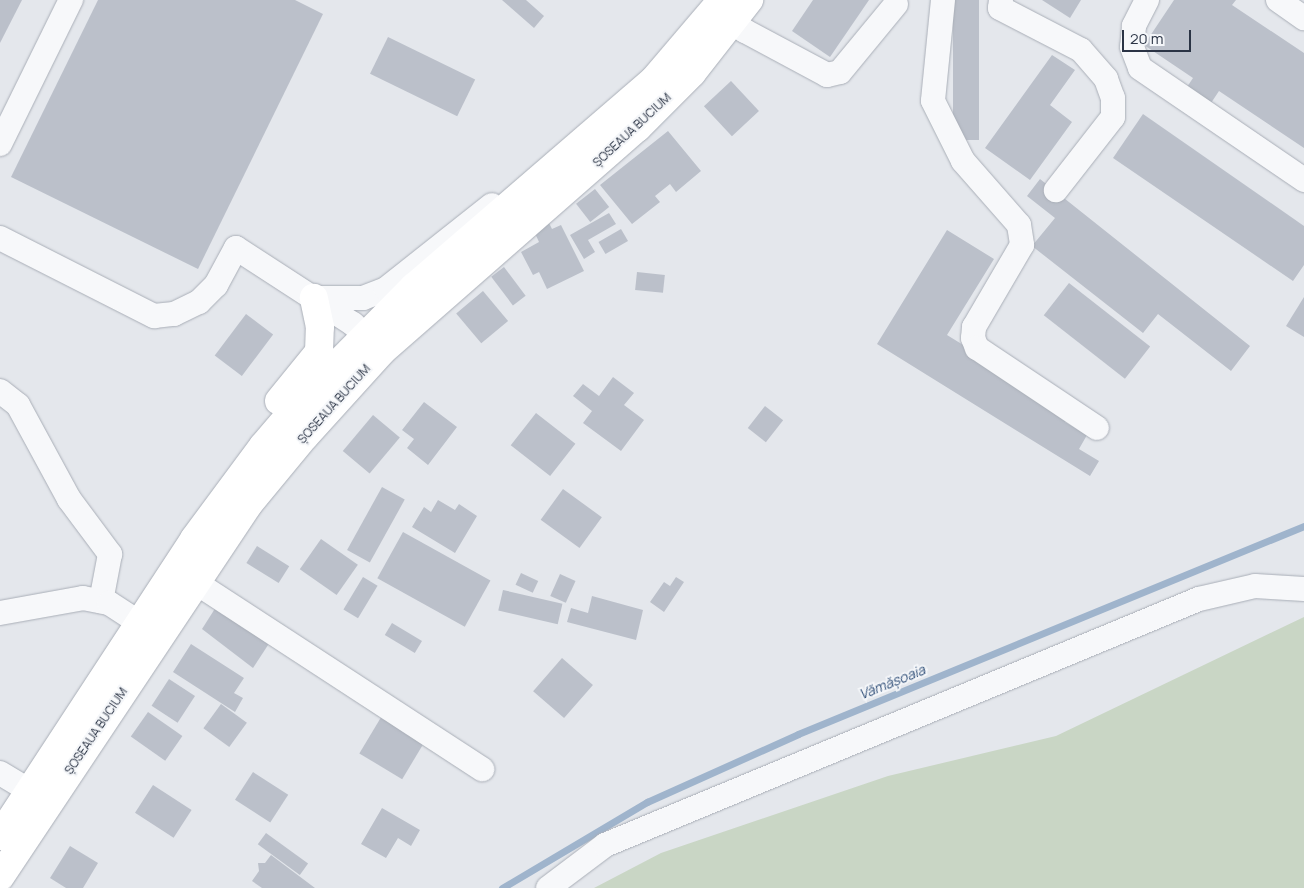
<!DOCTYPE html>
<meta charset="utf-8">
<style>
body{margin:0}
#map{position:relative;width:1304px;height:888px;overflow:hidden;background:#e4e7ec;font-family:Manrope,sans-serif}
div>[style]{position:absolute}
.green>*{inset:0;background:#c9d6c5}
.stream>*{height:7px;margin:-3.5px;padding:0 3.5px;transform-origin:3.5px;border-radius:3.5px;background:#9fb4cc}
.building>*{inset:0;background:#bbc0ca;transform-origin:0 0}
.roads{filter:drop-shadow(0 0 1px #a9aeb7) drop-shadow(0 0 1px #a9aeb7)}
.minor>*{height:24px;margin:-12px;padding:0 12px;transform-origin:12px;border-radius:12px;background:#f7f8fa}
.major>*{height:28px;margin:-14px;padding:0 14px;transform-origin:14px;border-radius:14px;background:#fff}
span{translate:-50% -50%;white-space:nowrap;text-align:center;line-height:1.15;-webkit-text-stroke:4px #f4f6f9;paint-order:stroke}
.street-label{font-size:12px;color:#2b3445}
.water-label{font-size:14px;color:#34527a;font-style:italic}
.scale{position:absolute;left:1122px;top:30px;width:69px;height:22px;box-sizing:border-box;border:2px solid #2b3445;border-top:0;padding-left:6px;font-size:15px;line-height:18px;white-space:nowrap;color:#2b3445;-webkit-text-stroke:4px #f4f6f9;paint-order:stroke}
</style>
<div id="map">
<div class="green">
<div style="clip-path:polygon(1304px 617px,1304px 888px,594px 888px,661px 853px,888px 776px,1056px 736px)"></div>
</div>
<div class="stream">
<div style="left:502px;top:888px;width:169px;rotate:-30.7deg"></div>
<div style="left:647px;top:802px;width:166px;rotate:-24.2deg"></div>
<div style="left:798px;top:734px;width:547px;rotate:-22.35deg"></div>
</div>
<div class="building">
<div style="clip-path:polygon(0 0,22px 0,0 43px)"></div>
<div style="clip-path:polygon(98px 0,295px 0,323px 14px,198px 269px,11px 177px)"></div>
<div style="clip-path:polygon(502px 0,526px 0,544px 16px,534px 28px)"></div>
<div style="clip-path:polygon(813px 0,869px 0,830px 57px,792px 31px)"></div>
<div style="left:953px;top:0;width:26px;height:140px"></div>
<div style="clip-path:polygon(1042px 0,1081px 0,1070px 18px)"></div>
<div style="clip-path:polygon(1174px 0,1236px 0,1232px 5px,1304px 53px,1304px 148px,1219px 91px,1211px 103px,1187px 87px,1193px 78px,1144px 45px)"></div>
<div style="left:388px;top:37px;width:97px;height:41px;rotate:26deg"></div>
<div style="clip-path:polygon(1052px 55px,1075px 70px,1050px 105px,1072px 122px,1030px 180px,985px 148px)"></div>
<div style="left:731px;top:81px;width:41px;height:37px;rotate:47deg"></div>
<div style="clip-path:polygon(1143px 114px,1304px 226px,1304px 265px,1293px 281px,1113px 158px)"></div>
<div style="clip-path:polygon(668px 131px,701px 171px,676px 192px,670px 184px,655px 196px,660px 202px,632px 224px,600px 185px)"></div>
<div style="clip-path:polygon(1040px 179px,1250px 346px,1231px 371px,1158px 314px,1143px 333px,1032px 246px,1055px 218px,1027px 196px)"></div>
<div style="left:595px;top:189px;width:23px;height:24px;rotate:52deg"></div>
<div style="clip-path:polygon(609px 213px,616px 224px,588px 240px,595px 252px,584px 259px,570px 235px)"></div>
<div style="clip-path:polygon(548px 221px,552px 229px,561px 225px,584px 271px,547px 289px,539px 272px,533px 275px,521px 252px,539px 242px,533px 229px)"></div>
<div style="left:621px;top:229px;width:14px;height:26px;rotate:60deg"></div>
<div style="clip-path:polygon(947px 230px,994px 259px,947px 335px,1072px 412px,1065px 422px,1087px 435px,1079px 449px,1099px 461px,1090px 476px,877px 344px)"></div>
<div style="left:504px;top:267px;width:36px;height:16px;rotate:53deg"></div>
<div style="left:637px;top:272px;width:28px;height:18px;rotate:6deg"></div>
<div style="left:1069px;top:283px;width:103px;height:41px;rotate:38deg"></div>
<div style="left:483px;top:291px;width:39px;height:35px;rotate:50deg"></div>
<div style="clip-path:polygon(1304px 297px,1304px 337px,1286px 326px)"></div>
<div style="left:246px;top:314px;width:34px;height:52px;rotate:37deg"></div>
<div style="clip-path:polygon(613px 377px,634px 393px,624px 405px,644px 420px,621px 451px,583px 423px,592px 411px,573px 396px,583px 384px,599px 396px)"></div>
<div style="clip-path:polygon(424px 402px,457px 427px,428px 465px,407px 448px,414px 439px,402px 430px)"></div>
<div style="left:765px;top:406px;width:23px;height:28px;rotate:38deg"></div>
<div style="left:536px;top:413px;width:50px;height:41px;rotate:38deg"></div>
<div style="left:373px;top:415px;width:35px;height:47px;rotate:40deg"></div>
<div style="left:382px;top:487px;width:26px;height:72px;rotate:29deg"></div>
<div style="left:563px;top:489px;width:48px;height:38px;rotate:36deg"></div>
<div style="clip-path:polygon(438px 500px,455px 510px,459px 504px,477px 516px,455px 553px,412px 527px,424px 507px,431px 512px)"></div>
<div style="left:403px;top:532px;width:100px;height:53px;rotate:29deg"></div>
<div style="left:321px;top:539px;width:45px;height:37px;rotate:35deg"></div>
<div style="left:257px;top:546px;width:38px;height:20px;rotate:32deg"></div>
<div style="left:521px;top:573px;width:19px;height:13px;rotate:25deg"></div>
<div style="left:560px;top:574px;width:17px;height:24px;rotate:24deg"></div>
<div style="left:363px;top:577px;width:17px;height:38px;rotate:31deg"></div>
<div style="clip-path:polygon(676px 577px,684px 582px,664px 612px,650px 602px,664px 582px,670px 586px)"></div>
<div style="left:503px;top:590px;width:61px;height:21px;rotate:13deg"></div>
<div style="clip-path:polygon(592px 596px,643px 610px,636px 640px,567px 622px,571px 608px,588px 613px)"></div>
<div style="clip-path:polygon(216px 607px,270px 642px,253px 668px,202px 629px)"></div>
<div style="left:392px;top:623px;width:35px;height:14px;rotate:31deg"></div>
<div style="clip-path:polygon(191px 644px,244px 678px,234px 693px,243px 698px,235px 712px,173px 672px)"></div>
<div style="left:562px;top:658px;width:41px;height:44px;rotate:41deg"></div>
<div style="left:169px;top:679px;width:31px;height:32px;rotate:33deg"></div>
<div style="left:221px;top:704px;width:32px;height:30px;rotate:36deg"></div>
<div style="left:148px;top:712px;width:42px;height:30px;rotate:35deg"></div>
<div style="left:383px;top:714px;width:50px;height:46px;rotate:31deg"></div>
<div style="left:253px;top:772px;width:42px;height:33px;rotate:33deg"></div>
<div style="left:153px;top:785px;width:46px;height:33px;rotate:33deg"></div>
<div style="clip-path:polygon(382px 808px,420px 830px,411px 846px,398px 838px,386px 858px,361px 844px)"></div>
<div style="left:266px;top:833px;width:52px;height:14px;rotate:36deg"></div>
<div style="clip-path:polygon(70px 846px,98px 863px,83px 888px,66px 888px,50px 878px)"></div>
<div style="clip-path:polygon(271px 855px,315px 888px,262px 888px,252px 881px,259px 871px,258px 863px,265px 863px)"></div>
</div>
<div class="roads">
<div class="minor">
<div style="left:943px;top:0;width:101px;rotate:95.7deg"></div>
<div style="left:933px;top:101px;width:67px;rotate:63.4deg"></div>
<div style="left:963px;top:161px;width:85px;rotate:48.8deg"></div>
<div style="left:1019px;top:225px;width:20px;rotate:81deg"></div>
<div style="left:1022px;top:245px;width:95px;rotate:120.3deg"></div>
<div style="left:974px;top:327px;width:11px;rotate:95deg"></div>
<div style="left:973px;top:338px;width:11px;rotate:68deg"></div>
<div style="left:977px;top:348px;width:144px;rotate:33.7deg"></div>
<div style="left:1001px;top:0;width:8px;rotate:97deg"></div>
<div style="left:1000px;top:8px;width:91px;rotate:27.4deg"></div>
<div style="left:1081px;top:50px;width:38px;rotate:49deg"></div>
<div style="left:1106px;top:79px;width:20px;rotate:70deg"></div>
<div style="left:1113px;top:98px;width:19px;rotate:90deg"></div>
<div style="left:1113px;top:117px;width:93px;rotate:128deg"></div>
<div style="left:1147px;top:0;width:29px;rotate:117deg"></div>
<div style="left:1134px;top:26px;width:21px;rotate:95deg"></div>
<div style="left:1132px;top:47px;width:22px;rotate:69deg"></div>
<div style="left:1140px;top:68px;width:199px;rotate:34.3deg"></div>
<div style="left:1278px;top:0;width:32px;rotate:35deg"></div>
<div style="left:717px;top:10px;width:35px;rotate:37deg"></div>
<div style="left:745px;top:31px;width:93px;rotate:28.2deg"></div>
<div style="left:827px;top:75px;width:13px;rotate:-13deg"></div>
<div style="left:840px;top:72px;width:88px;rotate:-50.5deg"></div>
<div style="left:0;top:144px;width:161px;rotate:-63.8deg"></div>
<div style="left:0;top:238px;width:173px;rotate:26.9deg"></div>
<div style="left:154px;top:316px;width:20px;rotate:-6deg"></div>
<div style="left:174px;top:314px;width:28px;rotate:-26deg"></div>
<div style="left:199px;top:302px;width:24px;rotate:-45deg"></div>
<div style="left:216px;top:285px;width:42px;rotate:-61.6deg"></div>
<div style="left:236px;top:248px;width:140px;rotate:33deg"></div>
<div style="left:353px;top:324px;width:35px;rotate:43deg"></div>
<div style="left:314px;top:298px;width:49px"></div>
<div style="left:363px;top:298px;width:25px;rotate:-21deg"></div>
<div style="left:386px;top:289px;width:135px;rotate:-38.4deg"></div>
<div style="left:0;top:391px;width:23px;rotate:38deg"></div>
<div style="left:18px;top:405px;width:107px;rotate:61.5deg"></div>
<div style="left:69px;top:499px;width:69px;rotate:53.3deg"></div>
<div style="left:110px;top:554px;width:48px;rotate:100.8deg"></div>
<div style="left:195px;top:582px;width:343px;rotate:33.1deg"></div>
<div style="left:0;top:613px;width:84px;rotate:-10.2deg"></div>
<div style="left:83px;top:598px;width:26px;rotate:11deg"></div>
<div style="left:109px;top:603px;width:55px;rotate:33.1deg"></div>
<div style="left:0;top:773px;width:52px;rotate:31deg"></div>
<div style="left:548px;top:888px;width:71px;rotate:-37deg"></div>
<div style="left:605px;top:845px;width:643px;rotate:-22.5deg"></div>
<div style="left:1199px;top:599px;width:57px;rotate:-13.1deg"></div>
<div style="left:1255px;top:586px;width:49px;rotate:3.5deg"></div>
</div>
<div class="major">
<div style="left:279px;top:401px;width:63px;rotate:-50.8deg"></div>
<div style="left:319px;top:352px;width:25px;rotate:-88deg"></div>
<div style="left:320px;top:327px;width:30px;rotate:-102deg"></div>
<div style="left:0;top:836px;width:355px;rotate:-56.8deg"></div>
<div style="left:194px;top:539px;width:116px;rotate:-53.4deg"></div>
<div style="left:263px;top:446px;width:65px;rotate:-49.4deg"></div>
<div style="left:305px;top:397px;width:155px;rotate:-45.3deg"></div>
<div style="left:414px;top:287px;width:316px;rotate:-40.8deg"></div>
<div style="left:653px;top:81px;width:106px;rotate:-49.6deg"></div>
<div style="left:0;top:877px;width:446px;rotate:-56.3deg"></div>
<div style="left:247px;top:506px;width:91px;rotate:-50.4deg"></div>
<div style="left:305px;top:436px;width:115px;rotate:-47.8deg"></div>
<div style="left:382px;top:351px;width:339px;rotate:-41.2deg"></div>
<div style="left:637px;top:128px;width:78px;rotate:-45deg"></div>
<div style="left:692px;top:73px;width:93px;rotate:-52deg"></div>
</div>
</div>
<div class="street-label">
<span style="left:632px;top:130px;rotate:-43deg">ȘOSEAUA BUCIUM</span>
<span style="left:334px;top:404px;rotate:-48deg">ȘOSEAUA BUCIUM</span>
<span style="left:96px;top:731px;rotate:-56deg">ȘOSEAUA BUCIUM</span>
</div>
<div class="water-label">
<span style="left:892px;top:682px;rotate:-22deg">Vămășoaia</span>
</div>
<div class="scale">20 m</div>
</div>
